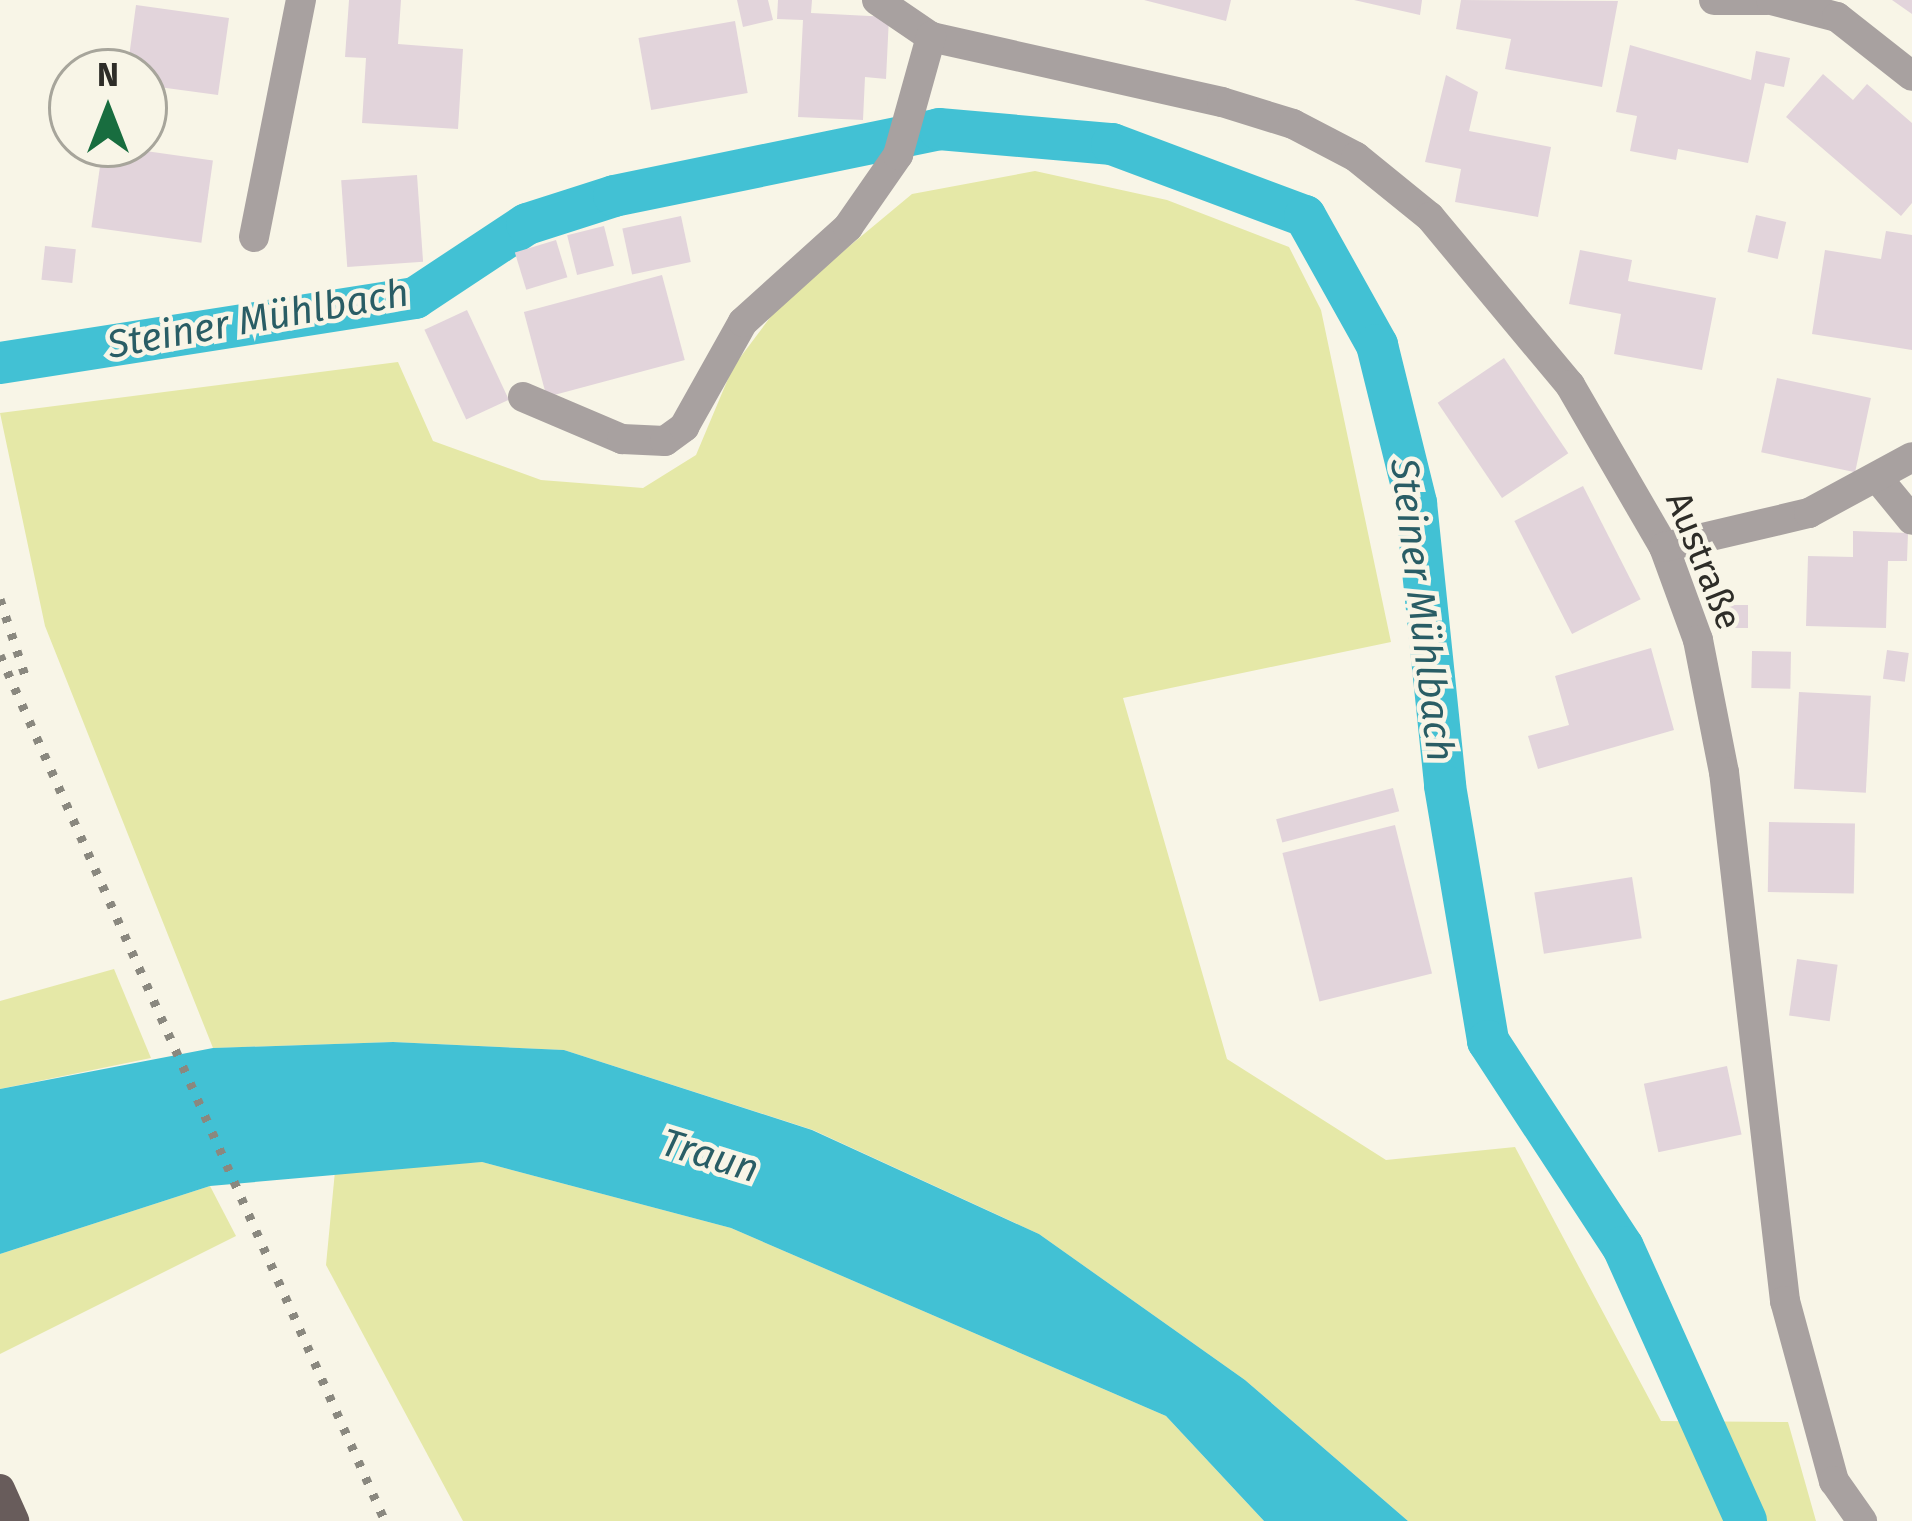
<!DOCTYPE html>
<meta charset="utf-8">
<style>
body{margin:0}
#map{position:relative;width:1912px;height:1521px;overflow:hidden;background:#f8f5e7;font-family:"Fira Sans",sans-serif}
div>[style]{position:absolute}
.green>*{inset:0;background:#e5e8a7}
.water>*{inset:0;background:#42c1d4}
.canal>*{height:42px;margin:-21px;padding:0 21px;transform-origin:21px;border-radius:21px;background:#42c1d4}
.building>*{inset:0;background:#e2d4db;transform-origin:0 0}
.minor>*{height:30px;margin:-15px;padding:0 15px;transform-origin:15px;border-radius:15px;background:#a8a1a0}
.major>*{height:30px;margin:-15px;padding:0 15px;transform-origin:15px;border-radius:15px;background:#685c5b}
.rail>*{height:9px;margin-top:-4.5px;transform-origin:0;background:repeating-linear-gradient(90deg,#8a887f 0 6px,transparent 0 18px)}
span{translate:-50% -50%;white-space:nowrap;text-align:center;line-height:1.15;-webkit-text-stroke:9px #f8f5e7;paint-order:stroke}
.street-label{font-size:36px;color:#2e2d28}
.water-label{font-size:39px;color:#295d65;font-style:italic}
.north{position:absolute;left:48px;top:48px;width:120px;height:120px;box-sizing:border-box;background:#f8f5e7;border:3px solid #a7a59b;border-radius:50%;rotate:0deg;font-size:33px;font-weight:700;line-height:48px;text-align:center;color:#2e2d28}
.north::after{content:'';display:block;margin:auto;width:42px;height:54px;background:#186d3f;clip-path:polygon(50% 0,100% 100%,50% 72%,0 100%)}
</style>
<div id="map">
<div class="green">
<div style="clip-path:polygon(1035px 171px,1167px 200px,1289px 247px,1321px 310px,1391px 642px,1123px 698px,1227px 1059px,1386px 1160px,1515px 1147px,1661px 1421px,1788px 1422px,1816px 1521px,1408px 1521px,1245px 1380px,1039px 1234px,813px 1130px,564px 1050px,393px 1042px,213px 1048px,45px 626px,0 413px,398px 362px,433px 441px,541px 480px,643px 488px,696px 455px,733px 367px,781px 303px,912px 194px)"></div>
<div style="clip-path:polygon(114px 969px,151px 1058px,0 1089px,0 1001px)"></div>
<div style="clip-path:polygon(482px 1162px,731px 1228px,1166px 1416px,1264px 1521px,463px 1521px,326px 1265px,335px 1171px)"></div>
<div style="clip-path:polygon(210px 1186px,236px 1236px,0 1354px,0 1254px)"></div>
</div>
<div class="water">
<div style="clip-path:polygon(393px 1042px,564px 1050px,812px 1130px,1039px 1234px,1245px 1380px,1408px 1521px,1264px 1521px,1166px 1416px,731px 1228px,482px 1162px,210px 1186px,0 1254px,0 1089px,213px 1048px)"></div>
</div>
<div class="canal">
<div style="left:0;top:363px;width:420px;rotate:-8.9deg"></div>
<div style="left:415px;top:298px;width:134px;rotate:-33.5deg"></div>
<div style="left:527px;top:224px;width:91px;rotate:-17.8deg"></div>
<div style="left:614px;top:196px;width:332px;rotate:-11.6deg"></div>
<div style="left:939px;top:129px;width:174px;rotate:5deg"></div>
<div style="left:1112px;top:144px;width:206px;rotate:20.5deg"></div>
<div style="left:1305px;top:216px;width:148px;rotate:60.8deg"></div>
<div style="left:1377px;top:345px;width:163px;rotate:76.1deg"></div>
<div style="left:1416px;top:503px;width:284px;rotate:84.1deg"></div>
<div style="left:1445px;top:786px;width:259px;rotate:80.4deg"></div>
<div style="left:1488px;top:1041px;width:246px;rotate:56.8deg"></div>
<div style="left:1623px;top:1247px;width:300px;rotate:65.8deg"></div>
</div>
<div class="building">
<div style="clip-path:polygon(349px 0,401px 0,398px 44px,463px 49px,458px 129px,362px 123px,366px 58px,345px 57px)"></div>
<div style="clip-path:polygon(737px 0,768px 0,773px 20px,743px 27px)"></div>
<div style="clip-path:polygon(778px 0,812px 0,811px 13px,889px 17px,886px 79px,865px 77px,863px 120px,798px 117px,803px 20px,777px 19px)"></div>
<div style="clip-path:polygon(1144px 0,1231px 0,1226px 21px)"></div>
<div style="clip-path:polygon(1354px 0,1422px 0,1420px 15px)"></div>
<div style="clip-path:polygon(1461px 0,1618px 1px,1602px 87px,1505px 69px,1511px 39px,1456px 29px)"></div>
<div style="clip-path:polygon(1892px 0,1912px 0,1912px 14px)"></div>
<div style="clip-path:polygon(136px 5px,229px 18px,218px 95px,144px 85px,144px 72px,127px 72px)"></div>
<div style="left:735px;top:21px;width:73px;height:98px;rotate:80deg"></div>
<div style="clip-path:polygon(1630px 45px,1751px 80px,1756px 51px,1790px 58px,1784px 87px,1765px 83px,1748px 163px,1678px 149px,1676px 160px,1630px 151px,1637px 116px,1616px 112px)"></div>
<div style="clip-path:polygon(1823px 74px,1853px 100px,1867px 84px,1912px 123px,1912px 203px,1901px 216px,1786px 117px)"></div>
<div style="clip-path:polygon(1446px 75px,1478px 92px,1469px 131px,1551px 147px,1538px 217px,1455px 202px,1461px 169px,1425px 162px)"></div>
<div style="left:103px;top:145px;width:111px;height:83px;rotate:8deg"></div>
<div style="left:417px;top:175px;width:87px;height:76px;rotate:86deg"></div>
<div style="left:1756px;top:215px;width:31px;height:38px;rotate:13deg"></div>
<div style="left:681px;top:216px;width:47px;height:60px;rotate:78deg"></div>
<div style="left:604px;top:226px;width:41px;height:38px;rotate:76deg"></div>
<div style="clip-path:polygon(1886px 231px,1912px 235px,1912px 350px,1812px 334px,1825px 250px,1881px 259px)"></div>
<div style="left:556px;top:240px;width:39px;height:43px;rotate:73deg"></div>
<div style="left:45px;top:246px;width:31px;height:34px;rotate:6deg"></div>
<div style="clip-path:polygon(1580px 250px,1632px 260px,1628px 281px,1716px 298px,1702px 370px,1614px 354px,1621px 314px,1569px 304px)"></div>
<div style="left:662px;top:275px;width:88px;height:143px;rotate:75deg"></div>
<div style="left:467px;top:310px;width:99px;height:47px;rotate:65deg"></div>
<div style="left:1504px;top:358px;width:115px;height:80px;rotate:56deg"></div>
<div style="left:1777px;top:378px;width:96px;height:76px;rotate:12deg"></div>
<div style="left:1583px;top:486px;width:127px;height:77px;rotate:63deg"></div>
<div style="clip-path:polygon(1853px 531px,1908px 533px,1907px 561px,1888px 561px,1886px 628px,1806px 626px,1808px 556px,1853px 557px)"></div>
<div style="left:1729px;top:605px;width:19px;height:23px"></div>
<div style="clip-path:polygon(1651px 648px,1674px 730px,1538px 769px,1528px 736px,1569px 725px,1555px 676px)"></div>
<div style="left:1887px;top:650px;width:22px;height:29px;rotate:8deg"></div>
<div style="left:1752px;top:651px;width:39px;height:37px;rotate:1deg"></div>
<div style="left:1799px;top:692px;width:72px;height:97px;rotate:3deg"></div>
<div style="left:1393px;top:788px;width:24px;height:121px;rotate:75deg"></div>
<div style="left:1769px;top:822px;width:86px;height:70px;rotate:1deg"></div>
<div style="left:1395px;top:825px;width:153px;height:116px;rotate:76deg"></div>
<div style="left:1632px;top:877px;width:62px;height:99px;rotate:81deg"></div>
<div style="left:1797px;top:959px;width:41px;height:57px;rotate:8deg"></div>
<div style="left:1727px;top:1066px;width:70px;height:85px;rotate:78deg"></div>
</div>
<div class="minor">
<div style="left:877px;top:0;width:65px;rotate:34.4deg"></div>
<div style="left:931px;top:37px;width:298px;rotate:12.6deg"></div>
<div style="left:1222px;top:102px;width:74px;rotate:17.2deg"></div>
<div style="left:1293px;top:124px;width:71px;rotate:27.6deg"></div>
<div style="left:1356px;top:157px;width:95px;rotate:39deg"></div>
<div style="left:1430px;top:217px;width:219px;rotate:50.2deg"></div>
<div style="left:1570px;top:385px;width:187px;rotate:59.9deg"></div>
<div style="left:1664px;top:547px;width:99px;rotate:69.9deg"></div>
<div style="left:1698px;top:640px;width:135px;rotate:78.9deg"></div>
<div style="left:1724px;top:772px;width:533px;rotate:83.42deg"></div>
<div style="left:1785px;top:1301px;width:187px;rotate:74.8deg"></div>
<div style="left:1834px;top:1481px;width:49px;rotate:55deg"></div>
<div style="left:1714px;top:0;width:53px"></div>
<div style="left:1771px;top:0;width:68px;rotate:14.4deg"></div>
<div style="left:1837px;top:17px;width:95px;rotate:38.2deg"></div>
<div style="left:254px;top:237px;width:242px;rotate:-78.8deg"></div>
<div style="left:523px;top:397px;width:108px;rotate:23deg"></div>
<div style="left:622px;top:439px;width:43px;rotate:2.7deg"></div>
<div style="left:665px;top:441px;width:24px;rotate:-36deg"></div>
<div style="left:684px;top:427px;width:120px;rotate:-60.7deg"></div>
<div style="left:743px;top:322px;width:142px;rotate:-42.1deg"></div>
<div style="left:848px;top:227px;width:88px;rotate:-55.2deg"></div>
<div style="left:898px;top:155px;width:123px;rotate:-74.4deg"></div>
<div style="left:1880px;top:481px;width:50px;rotate:50.6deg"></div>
<div style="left:1664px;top:547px;width:149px;rotate:-13.2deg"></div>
<div style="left:1809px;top:513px;width:117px;rotate:-28.5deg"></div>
</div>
<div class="major">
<div style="left:0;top:1489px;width:35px;rotate:66deg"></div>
</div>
<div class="rail">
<div style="left:0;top:599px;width:83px;rotate:71.8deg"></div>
<div style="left:0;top:655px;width:948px;rotate:66.03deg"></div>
</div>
<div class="street-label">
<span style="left:1703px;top:561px;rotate:68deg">Austraße</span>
</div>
<div class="water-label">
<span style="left:258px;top:319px;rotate:-10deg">Steiner Mühlbach</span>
<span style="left:1422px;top:610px;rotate:83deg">Steiner Mühlbach</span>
<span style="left:710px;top:1156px;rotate:17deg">Traun</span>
</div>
<div class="north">N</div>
</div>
